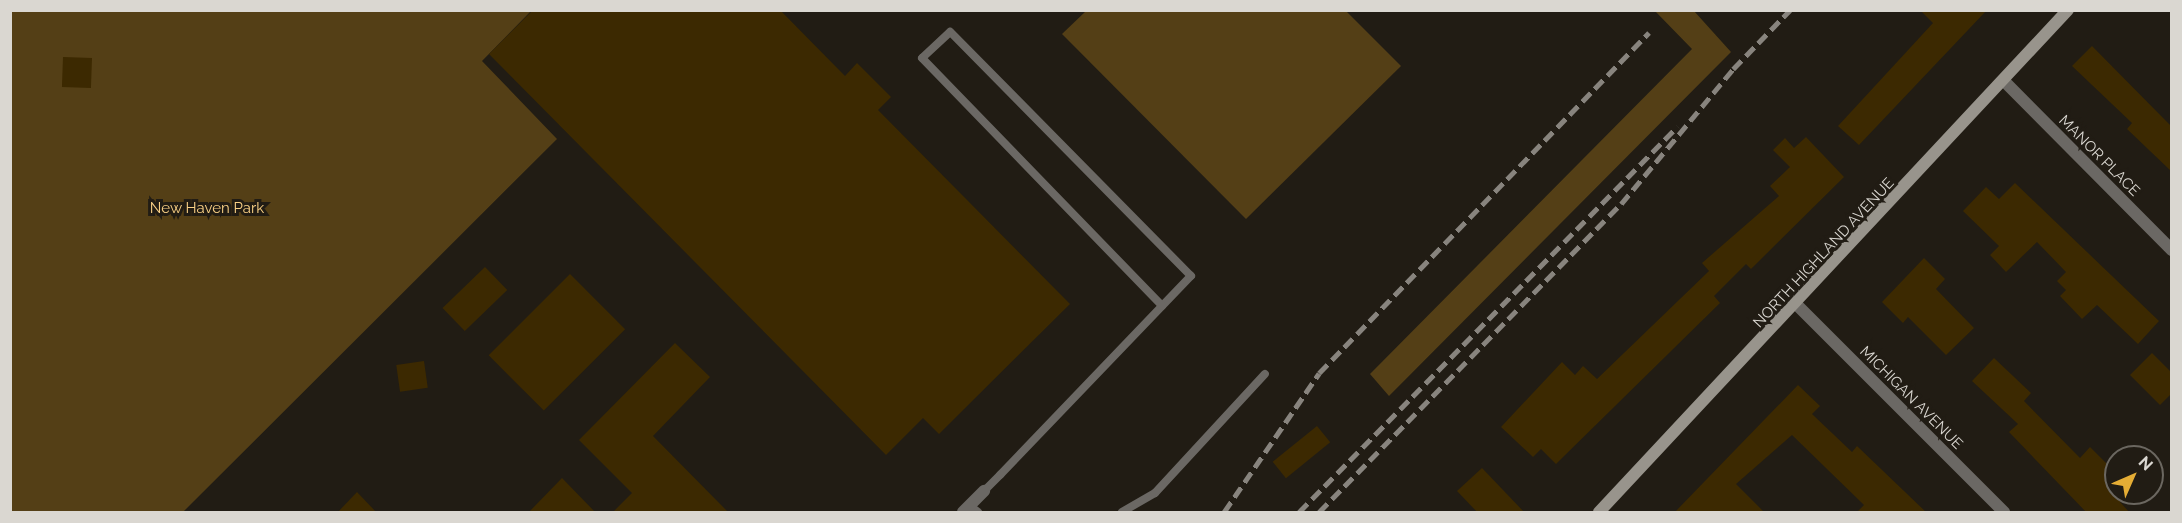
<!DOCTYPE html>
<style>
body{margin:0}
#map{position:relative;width:2182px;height:523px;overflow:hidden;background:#211c14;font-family:Raleway,sans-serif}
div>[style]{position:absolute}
.green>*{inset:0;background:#543f16}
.building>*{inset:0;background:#3c2901;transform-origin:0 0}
.lane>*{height:8px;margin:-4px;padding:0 4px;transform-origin:4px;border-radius:4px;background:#6b6864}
.street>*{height:12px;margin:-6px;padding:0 6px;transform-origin:6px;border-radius:6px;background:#6b6864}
.secondary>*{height:12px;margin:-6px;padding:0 6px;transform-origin:6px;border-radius:6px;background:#98948c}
.rail>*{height:4.5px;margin-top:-2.25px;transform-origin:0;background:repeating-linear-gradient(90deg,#88847e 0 12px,transparent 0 18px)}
span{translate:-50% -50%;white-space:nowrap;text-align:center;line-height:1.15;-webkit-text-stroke:6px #211c14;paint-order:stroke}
.street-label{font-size:15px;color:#dad7d1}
.park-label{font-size:15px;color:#f9d085}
.frame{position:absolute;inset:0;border:12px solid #dad7d1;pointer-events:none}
.north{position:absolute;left:2104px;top:445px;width:60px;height:60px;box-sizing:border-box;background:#211c14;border:2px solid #6b6760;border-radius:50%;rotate:45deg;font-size:16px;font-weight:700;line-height:24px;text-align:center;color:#dad7d1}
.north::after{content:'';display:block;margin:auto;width:21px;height:27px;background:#e5ad35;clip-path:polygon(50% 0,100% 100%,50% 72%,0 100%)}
</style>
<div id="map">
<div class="green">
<div style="clip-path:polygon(10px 11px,531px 11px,482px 61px,557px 139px,183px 512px,11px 512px)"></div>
<div style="clip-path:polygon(1086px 11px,1346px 11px,1401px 66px,1246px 219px,1062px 34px)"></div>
<div style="clip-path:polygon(1655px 11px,1694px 11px,1731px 52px,1389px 396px,1370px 374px,1692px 49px)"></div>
</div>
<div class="building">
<div style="clip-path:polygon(533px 10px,780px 10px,845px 76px,857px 63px,891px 97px,878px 110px,1070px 304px,939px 434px,923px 418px,886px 455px,489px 54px)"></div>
<div style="clip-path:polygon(1920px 10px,1987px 10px,1859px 145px,1838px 126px,1933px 23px)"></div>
<div style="clip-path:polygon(2092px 46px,2172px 127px,2172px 172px,2127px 129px,2132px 123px,2072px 66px)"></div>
<div style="left:63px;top:57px;width:29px;height:30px;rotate:2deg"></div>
<div style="clip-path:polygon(1806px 137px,1844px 177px,1751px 269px,1746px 264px,1714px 296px,1720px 303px,1556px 464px,1541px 449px,1533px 457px,1501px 427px,1562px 362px,1575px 375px,1583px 366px,1597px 379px,1709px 271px,1702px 263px,1779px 196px,1770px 186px,1790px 167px,1773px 150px,1785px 138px,1794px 148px)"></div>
<div style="clip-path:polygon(2015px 183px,2159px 321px,2138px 344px,2097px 305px,2082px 319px,2060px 296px,2066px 290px,2057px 281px,2066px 272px,2037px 242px,2006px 272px,1990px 255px,1999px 246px,1963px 211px,1986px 187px,1999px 199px)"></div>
<div style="clip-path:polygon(1924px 258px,1945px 279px,1936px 289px,1974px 328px,1946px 355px,1908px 317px,1903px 323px,1882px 302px)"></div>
<div style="left:485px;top:267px;width:32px;height:59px;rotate:46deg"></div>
<div style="left:570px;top:274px;width:78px;height:115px;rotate:45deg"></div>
<div style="clip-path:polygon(675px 343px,710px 377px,653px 436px,729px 513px,612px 513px,632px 493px,579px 440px)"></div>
<div style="clip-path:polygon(2152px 353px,2172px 373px,2172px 393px,2160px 405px,2130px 375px)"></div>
<div style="clip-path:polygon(1994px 358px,2031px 393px,2024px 401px,2080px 458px,2090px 447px,2111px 468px,2116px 493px,2128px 493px,2120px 502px,2130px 513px,2087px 513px,2009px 432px,2018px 424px,1972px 381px)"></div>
<div style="left:424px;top:361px;width:27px;height:28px;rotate:82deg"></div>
<div style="clip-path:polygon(1798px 385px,1820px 406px,1812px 414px,1852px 452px,1857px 446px,1927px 513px,1856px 513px,1864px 505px,1792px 435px,1736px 484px,1765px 513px,1674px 513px)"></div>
<div style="left:1317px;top:426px;width:21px;height:57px;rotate:51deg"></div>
<div style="clip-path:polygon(1482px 468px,1525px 513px,1478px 513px,1457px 491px)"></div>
<div style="clip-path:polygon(562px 478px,596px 513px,528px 513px)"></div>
<div style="clip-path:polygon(357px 492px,377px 513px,337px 513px)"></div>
</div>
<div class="lane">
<div style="left:984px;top:491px;width:23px;rotate:-45deg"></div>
<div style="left:1000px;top:475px;width:276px;rotate:-46.2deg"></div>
<div style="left:1191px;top:276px;width:343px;rotate:-134.6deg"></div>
<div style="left:950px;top:32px;width:38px;rotate:137deg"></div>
<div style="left:922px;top:58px;width:345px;rotate:45.9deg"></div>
<div style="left:970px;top:506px;width:10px;rotate:37deg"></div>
<div style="left:1122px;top:512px;width:38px;rotate:-30deg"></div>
<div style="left:1155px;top:493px;width:162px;rotate:-47.3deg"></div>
</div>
<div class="street">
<div style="left:2005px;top:82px;width:237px;rotate:45.2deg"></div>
<div style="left:1797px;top:305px;width:293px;rotate:45deg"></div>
<div style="left:963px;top:512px;width:30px;rotate:-45deg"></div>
</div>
<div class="secondary">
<div style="left:1599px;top:512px;width:687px;rotate:-46.95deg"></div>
</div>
<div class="rail">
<div style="left:1224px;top:512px;width:168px;rotate:-55.6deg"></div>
<div style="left:1319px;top:373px;width:474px;rotate:-45.9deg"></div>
<div style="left:1299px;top:512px;width:540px;rotate:-45.53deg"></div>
<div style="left:1319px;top:512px;width:431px;rotate:-45.6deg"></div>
<div style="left:1621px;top:204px;width:175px;rotate:-50.3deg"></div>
<div style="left:1733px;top:69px;width:82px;rotate:-46deg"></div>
</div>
<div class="street-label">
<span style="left:2099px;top:156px;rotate:45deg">MANOR PLACE</span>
<span style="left:1824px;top:253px;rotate:-47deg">NORTH HIGHLAND AVENUE</span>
<span style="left:1911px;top:398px;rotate:45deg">MICHIGAN AVENUE</span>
</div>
<div class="park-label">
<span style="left:207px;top:209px">New Haven Park</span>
</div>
<div class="frame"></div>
<div class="north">N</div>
</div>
